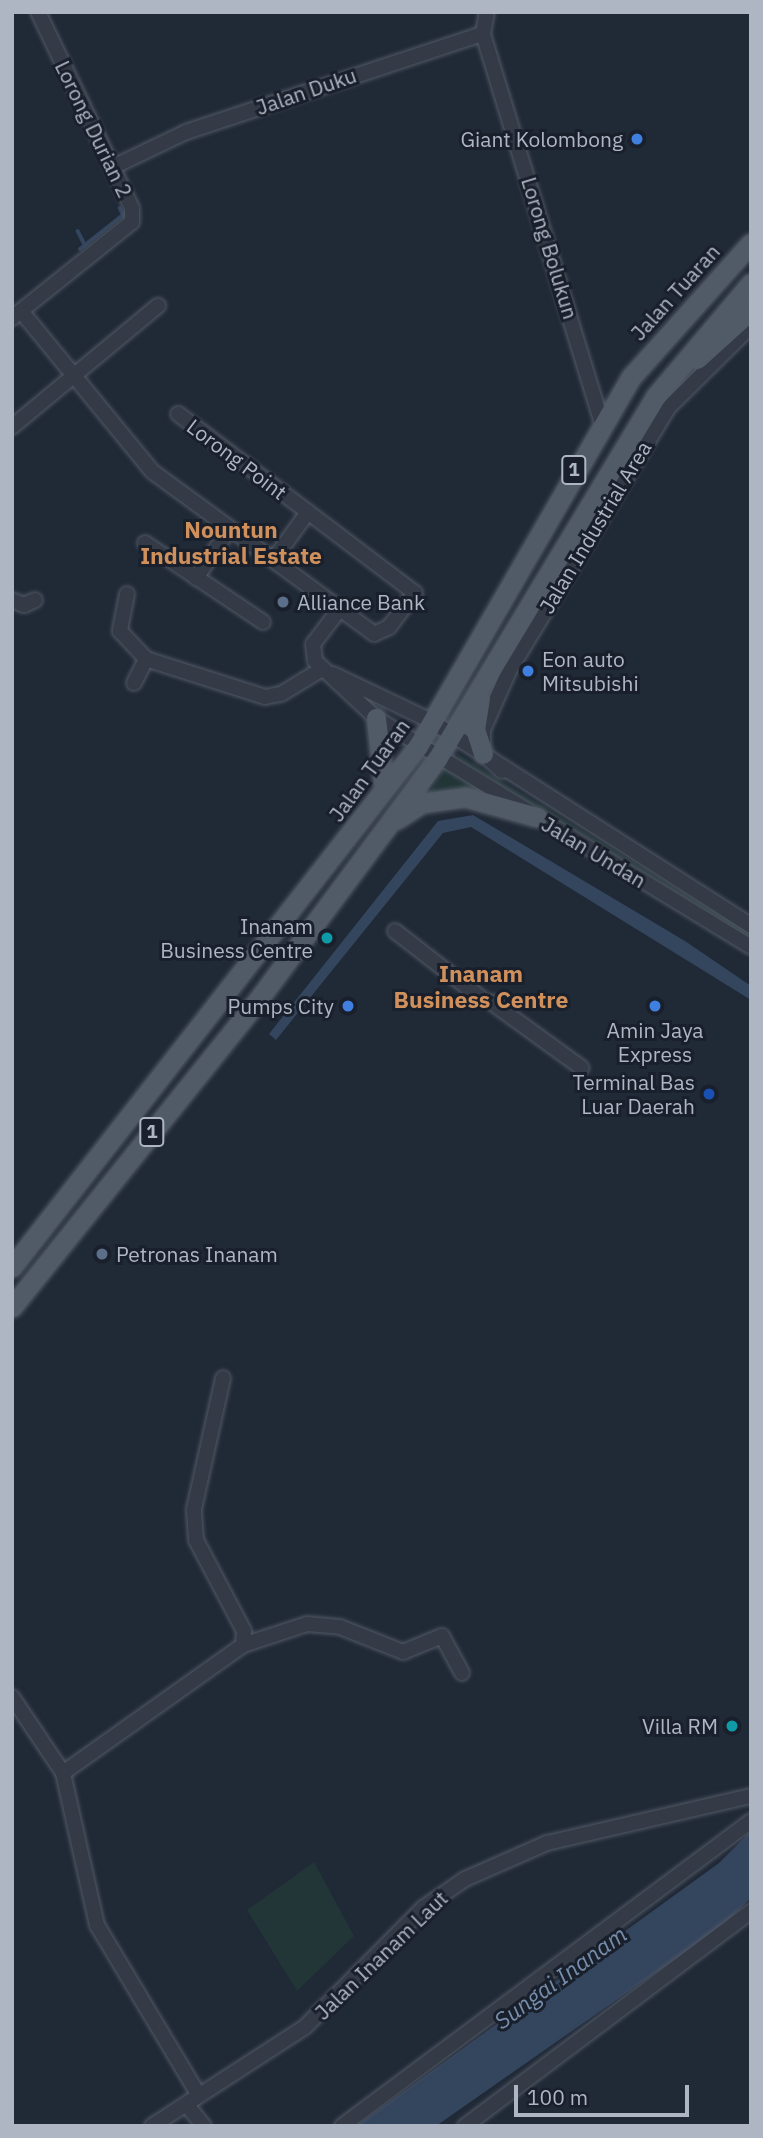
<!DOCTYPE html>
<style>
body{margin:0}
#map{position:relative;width:763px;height:2138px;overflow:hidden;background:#202936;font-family:"IBM Plex Sans",sans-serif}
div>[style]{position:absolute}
.green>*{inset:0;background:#223537}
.water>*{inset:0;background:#34455e}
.stream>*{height:3.5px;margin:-1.75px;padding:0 1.75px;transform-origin:1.75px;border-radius:1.75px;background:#34455e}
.roads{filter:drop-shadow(0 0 2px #515965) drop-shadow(0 0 2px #515965)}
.minor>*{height:14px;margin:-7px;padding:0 7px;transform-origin:7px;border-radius:7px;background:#343b47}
.major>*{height:19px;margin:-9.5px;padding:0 9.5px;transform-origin:9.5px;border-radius:9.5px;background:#515a67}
.dots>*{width:19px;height:19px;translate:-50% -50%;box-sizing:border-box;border:4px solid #19202b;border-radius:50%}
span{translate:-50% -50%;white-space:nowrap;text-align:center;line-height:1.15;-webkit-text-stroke:6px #19202b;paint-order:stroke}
.shield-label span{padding:2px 5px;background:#19202b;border:2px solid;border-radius:5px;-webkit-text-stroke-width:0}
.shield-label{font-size:19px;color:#aeb6c4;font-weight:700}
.street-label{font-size:21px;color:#aeb6c4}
.poi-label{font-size:21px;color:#aeb6c4}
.right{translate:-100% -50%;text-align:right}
.left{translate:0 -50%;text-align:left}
.neighbourhood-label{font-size:23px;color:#d0905c;font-weight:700}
.water-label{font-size:23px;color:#768dac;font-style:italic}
.frame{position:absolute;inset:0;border:14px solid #aeb6c4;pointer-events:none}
.scale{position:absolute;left:514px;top:2085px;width:175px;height:32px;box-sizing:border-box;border:4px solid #aeb6c4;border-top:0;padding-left:9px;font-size:21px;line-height:24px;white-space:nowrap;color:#aeb6c4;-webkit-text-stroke:5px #19202b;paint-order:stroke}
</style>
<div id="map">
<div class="green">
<div style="clip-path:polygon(457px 753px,751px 934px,751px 938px,460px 760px)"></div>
<div style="clip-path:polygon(446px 767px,487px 793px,425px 799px)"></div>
<div style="clip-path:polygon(314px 1862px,354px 1936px,297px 1991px,247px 1910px)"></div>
</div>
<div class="water">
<div style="clip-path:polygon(473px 815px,685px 941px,751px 986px,751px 1000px,471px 827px,443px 833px,276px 1040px,269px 1034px,438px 821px)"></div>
<div style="clip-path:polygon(751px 1831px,751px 1898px,718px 1929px,436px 2126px,356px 2126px,719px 1863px)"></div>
</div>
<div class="stream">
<div style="left:78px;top:231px;width:16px;rotate:63deg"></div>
<div style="left:80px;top:249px;width:55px;rotate:-38.3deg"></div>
<div style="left:123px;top:215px;width:7px;rotate:-117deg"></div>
</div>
<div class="roads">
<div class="minor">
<div style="left:483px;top:34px;width:408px;rotate:73deg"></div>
<div style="left:113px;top:167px;width:81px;rotate:-25.6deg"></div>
<div style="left:186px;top:132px;width:313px;rotate:-18.3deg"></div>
<div style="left:483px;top:34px;width:22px;rotate:-80deg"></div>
<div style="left:21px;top:311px;width:208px;rotate:50.7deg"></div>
<div style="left:153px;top:472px;width:274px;rotate:36.2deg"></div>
<div style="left:374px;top:634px;width:17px;rotate:-25deg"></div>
<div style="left:389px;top:627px;width:43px;rotate:-52.6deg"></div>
<div style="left:415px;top:593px;width:297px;rotate:-142.9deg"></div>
<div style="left:12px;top:318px;width:154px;rotate:-38.7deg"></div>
<div style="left:132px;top:222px;width:14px;rotate:-90deg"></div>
<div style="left:132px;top:208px;width:217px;rotate:-115.6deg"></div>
<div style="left:12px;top:427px;width:190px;rotate:-39.7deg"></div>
<div style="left:145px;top:543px;width:142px;rotate:33.8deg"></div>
<div style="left:274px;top:559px;width:58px;rotate:-54.1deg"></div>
<div style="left:196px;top:578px;width:60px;rotate:-55.8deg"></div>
<div style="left:127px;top:594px;width:38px;rotate:101deg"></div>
<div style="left:120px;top:631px;width:38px;rotate:47deg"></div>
<div style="left:12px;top:600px;width:13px;rotate:23deg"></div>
<div style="left:24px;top:605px;width:12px;rotate:-24deg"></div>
<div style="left:339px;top:610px;width:43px;rotate:127.4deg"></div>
<div style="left:313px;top:644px;width:17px;rotate:83deg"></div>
<div style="left:315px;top:661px;width:83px;rotate:43.1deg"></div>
<div style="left:376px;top:718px;width:439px;rotate:31.4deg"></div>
<div style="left:333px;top:674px;width:109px;rotate:25.6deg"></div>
<div style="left:431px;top:721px;width:380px;rotate:32.6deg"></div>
<div style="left:134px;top:683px;width:27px;rotate:-63deg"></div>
<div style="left:146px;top:659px;width:125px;rotate:17.7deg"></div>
<div style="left:265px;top:697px;width:16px;rotate:-11deg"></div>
<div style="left:281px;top:694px;width:48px;rotate:-31.4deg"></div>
<div style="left:502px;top:771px;width:25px;rotate:-138deg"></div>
<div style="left:483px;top:754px;width:24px;rotate:-90deg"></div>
<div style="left:483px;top:730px;width:64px;rotate:-66.2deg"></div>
<div style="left:509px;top:671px;width:307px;rotate:-58.8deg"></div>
<div style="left:668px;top:408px;width:117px;rotate:-44.7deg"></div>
<div style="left:395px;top:931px;width:109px;rotate:37.9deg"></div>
<div style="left:491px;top:1002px;width:112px;rotate:36deg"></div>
<div style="left:243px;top:1645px;width:67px;rotate:-18.2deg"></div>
<div style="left:307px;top:1624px;width:33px;rotate:5deg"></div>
<div style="left:340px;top:1627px;width:68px;rotate:21.6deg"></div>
<div style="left:403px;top:1652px;width:42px;rotate:-22.3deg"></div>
<div style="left:442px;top:1636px;width:42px;rotate:61.6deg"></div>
<div style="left:12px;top:1697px;width:92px;rotate:56.1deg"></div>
<div style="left:63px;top:1773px;width:156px;rotate:77.4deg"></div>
<div style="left:97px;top:1925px;width:197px;rotate:59.1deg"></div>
<div style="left:63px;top:1773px;width:221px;rotate:-35.4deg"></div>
<div style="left:243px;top:1645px;width:14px;rotate:-86deg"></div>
<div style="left:244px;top:1631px;width:103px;rotate:-117.8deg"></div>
<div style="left:196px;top:1540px;width:31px;rotate:-94deg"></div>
<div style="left:194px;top:1509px;width:134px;rotate:-77.5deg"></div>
<div style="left:186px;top:2104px;width:28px;rotate:51deg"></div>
<div style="left:152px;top:2126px;width:182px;rotate:-32.9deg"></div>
<div style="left:305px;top:2027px;width:168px;rotate:-45.2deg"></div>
<div style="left:423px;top:1908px;width:51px;rotate:-34.6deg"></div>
<div style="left:465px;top:1879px;width:90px;rotate:-23.7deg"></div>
<div style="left:547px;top:1843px;width:209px;rotate:-13deg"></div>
<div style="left:342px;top:2126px;width:510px;rotate:-36.71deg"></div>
<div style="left:465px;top:2126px;width:358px;rotate:-36.9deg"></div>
</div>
<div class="major">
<div style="left:697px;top:359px;width:73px;rotate:-42.2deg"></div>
<div style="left:480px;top:698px;width:31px;rotate:99deg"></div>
<div style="left:475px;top:729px;width:26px;rotate:72deg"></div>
<div style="left:376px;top:718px;width:71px;rotate:83.6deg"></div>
<div style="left:397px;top:819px;width:30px;rotate:-33deg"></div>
<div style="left:422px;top:803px;width:43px;rotate:-7.9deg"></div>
<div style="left:465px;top:797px;width:75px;rotate:15.5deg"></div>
<div style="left:12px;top:1267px;width:661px;rotate:-52.07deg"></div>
<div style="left:418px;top:746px;width:427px;rotate:-60deg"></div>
<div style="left:632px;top:376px;width:178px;rotate:-48.2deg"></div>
<div style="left:12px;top:1307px;width:388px;rotate:-51.3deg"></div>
<div style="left:255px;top:1004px;width:305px;rotate:-53.4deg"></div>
<div style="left:437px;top:759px;width:423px;rotate:-58.9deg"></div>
<div style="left:655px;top:397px;width:149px;rotate:-49.9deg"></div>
</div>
</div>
<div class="dots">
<div style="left:637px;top:139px;background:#3f7fe0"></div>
<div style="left:283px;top:602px;background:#5c6f8a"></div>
<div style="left:528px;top:671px;background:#3f7fe0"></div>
<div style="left:327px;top:938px;background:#0f9aa8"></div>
<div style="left:348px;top:1006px;background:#3f7fe0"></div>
<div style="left:655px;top:1006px;background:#3f7fe0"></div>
<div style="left:709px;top:1094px;background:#1a4fb4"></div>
<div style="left:102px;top:1254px;background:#5c6f8a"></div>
<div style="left:732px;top:1726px;background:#0f9aa8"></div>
</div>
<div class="shield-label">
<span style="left:574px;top:470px">1</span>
<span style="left:152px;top:1132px">1</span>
</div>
<div class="street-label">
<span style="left:306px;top:91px;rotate:-19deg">Jalan Duku</span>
<span style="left:94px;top:129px;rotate:64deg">Lorong Durian 2</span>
<span style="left:550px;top:248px;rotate:73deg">Lorong Bolukun</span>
<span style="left:675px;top:292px;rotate:-48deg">Jalan Tuaran</span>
<span style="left:237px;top:459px;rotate:37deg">Lorong Point</span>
<span style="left:595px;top:527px;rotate:-59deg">Jalan Industrial Area</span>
<span style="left:369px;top:770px;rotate:-54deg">Jalan Tuaran</span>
<span style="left:594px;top:852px;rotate:31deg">Jalan Undan</span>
<span style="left:381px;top:1955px;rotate:-44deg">Jalan Inanam Laut</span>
</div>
<div class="poi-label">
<span class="right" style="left:623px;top:139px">Giant Kolombong</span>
<span class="left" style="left:297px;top:602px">Alliance Bank</span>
<span class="left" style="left:542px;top:671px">Eon auto<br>Mitsubishi</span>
<span class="right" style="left:313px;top:938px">Inanam<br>Business Centre</span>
<span class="right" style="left:334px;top:1006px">Pumps City</span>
<span style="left:655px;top:1042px">Amin Jaya<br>Express</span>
<span class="right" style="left:695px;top:1094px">Terminal Bas<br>Luar Daerah</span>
<span class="left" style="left:116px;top:1254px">Petronas Inanam</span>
<span class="right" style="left:718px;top:1726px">Villa RM</span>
</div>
<div class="neighbourhood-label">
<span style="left:231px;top:542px">Nountun<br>Industrial Estate</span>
<span style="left:481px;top:986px">Inanam<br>Business Centre</span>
</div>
<div class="water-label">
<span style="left:560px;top:1977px;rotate:-36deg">Sungai Inanam</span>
</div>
<div class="frame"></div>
<div class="scale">100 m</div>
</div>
